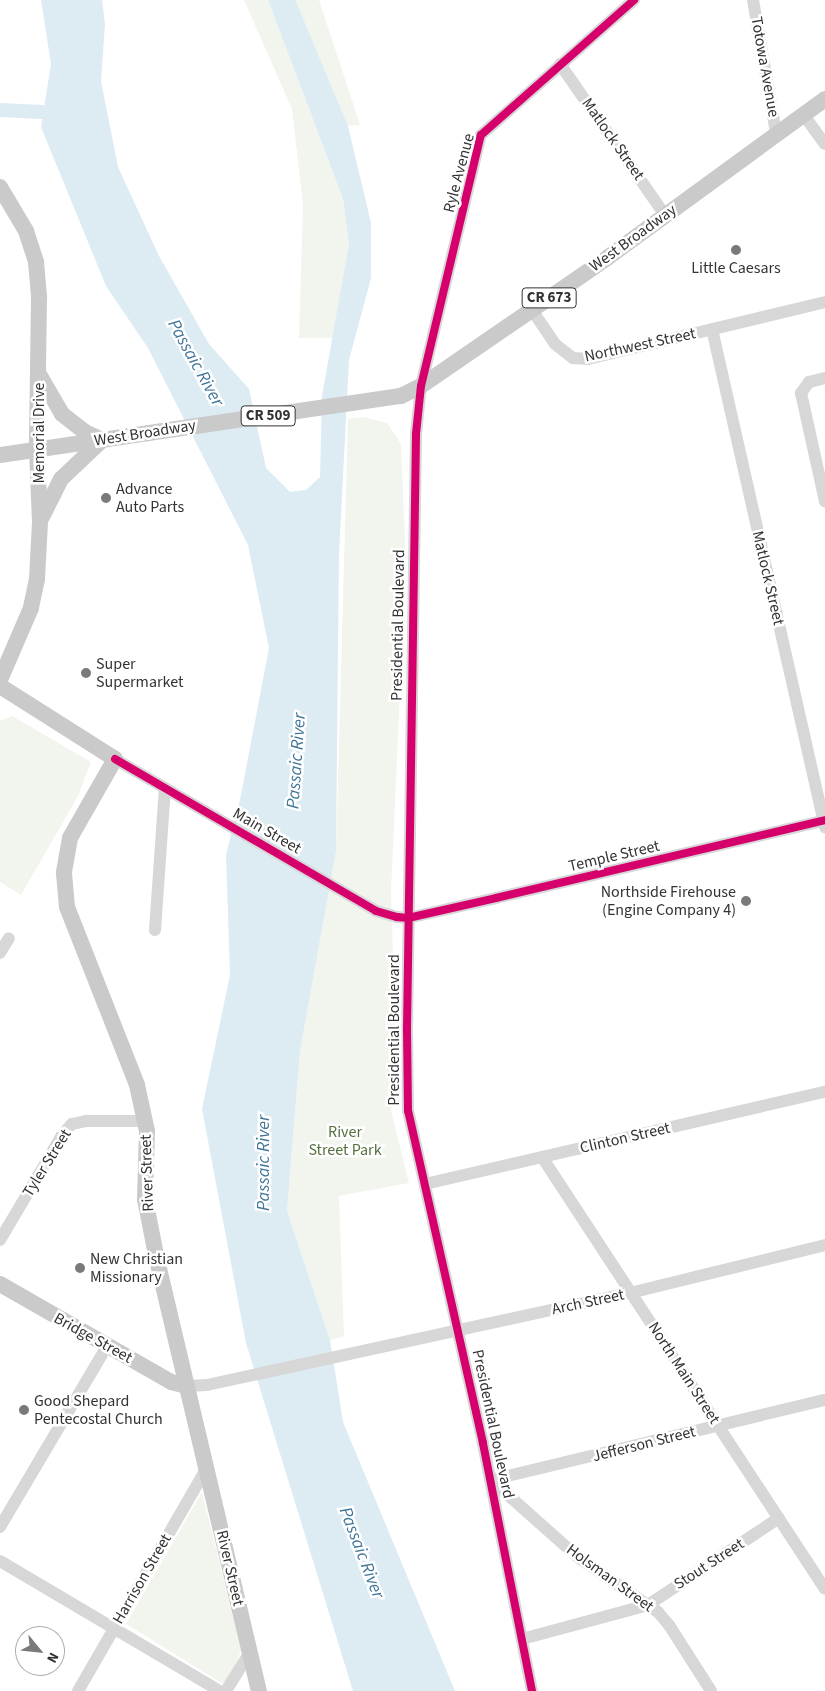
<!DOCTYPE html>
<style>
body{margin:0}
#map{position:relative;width:825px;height:1691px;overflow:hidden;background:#fff;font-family:"Source Sans 3",sans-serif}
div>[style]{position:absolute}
.green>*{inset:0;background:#f1f5ed}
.water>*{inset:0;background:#ddebf3}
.canal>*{height:14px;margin:-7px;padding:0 7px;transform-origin:7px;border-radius:7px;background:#ddebf3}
.minor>*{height:12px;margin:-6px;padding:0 6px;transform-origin:6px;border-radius:6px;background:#d7d7d7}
.major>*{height:16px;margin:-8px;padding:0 8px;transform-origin:8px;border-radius:8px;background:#cacaca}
.cycleway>*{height:8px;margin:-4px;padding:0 4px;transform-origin:4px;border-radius:4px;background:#d6006c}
.dots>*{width:14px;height:14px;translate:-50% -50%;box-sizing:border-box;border:2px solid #fff;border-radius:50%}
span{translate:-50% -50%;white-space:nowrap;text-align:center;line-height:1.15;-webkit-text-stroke:5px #fff;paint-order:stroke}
.shield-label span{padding:1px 4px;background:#fff;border:1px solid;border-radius:4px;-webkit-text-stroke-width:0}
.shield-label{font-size:15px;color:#333;font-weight:700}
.street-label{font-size:16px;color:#333}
.poi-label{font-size:16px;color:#333}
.left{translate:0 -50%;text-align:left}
.right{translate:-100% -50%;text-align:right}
.park-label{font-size:16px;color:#56703f}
.water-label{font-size:18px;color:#3f7597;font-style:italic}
.north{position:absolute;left:15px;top:1626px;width:50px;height:50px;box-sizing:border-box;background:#fff;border:1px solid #adadad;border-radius:50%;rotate:118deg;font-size:14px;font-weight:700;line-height:20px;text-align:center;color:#333}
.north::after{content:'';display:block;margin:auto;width:18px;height:22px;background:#7a7a7a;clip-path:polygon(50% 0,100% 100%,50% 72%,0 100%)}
</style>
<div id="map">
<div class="green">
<div style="clip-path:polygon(244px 0,268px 0,343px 199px,349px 244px,333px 338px,299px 338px,303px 205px,292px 109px)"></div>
<div style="clip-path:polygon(295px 0,319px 0,360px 125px,348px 126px)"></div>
<div style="clip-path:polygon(364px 417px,387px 423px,401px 444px,406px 563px,391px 890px,395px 1028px,391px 1111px,409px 1183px,339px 1196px,344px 1336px,330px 1340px,287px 1211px,300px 1051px,336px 852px,348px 419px)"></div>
<div style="clip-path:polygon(12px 716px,91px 762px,78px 796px,21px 895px,0 882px,0 721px)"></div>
<div style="clip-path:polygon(202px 1492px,241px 1650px,228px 1687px,126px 1624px)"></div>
</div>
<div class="water">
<div style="clip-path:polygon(41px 0,102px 0,105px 24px,101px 81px,118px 167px,159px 256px,209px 344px,249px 389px,266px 468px,290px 492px,306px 490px,320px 477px,322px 396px,349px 244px,343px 199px,268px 0,295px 0,297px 4px,348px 126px,371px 223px,371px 278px,349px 360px,339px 554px,336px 852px,300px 1051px,287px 1211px,330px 1340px,343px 1422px,455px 1691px,353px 1691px,246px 1343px,202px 1109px,230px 975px,226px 855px,241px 795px,269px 648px,248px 545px,148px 348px,106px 286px,41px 127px,51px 64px)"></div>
</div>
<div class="canal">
<div style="left:0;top:110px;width:43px;rotate:2.7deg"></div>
</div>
<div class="minor">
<div style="left:753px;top:0;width:135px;rotate:80.2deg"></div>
<div style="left:560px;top:64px;width:184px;rotate:55.2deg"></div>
<div style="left:803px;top:114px;width:37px;rotate:54deg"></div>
<div style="left:532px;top:310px;width:41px;rotate:55.9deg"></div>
<div style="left:555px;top:344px;width:23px;rotate:38deg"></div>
<div style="left:573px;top:358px;width:15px;rotate:4deg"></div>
<div style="left:588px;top:359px;width:244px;rotate:-13.5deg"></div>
<div style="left:712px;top:329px;width:511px;rotate:77.22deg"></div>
<div style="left:825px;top:378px;width:16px;rotate:166deg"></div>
<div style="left:809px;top:382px;width:14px;rotate:126deg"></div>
<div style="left:801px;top:393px;width:111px;rotate:77.5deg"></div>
<div style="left:115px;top:759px;width:302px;rotate:30.2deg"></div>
<div style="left:376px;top:911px;width:22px;rotate:16deg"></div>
<div style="left:397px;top:917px;width:11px;rotate:5deg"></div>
<div style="left:408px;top:918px;width:90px;rotate:-12.8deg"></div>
<div style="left:496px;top:898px;width:338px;rotate:-13.3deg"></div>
<div style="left:155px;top:930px;width:142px;rotate:-86deg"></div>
<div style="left:0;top:953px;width:17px;rotate:-59deg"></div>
<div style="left:542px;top:1157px;width:516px;rotate:56.77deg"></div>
<div style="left:425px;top:1184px;width:410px;rotate:-13deg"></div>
<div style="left:0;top:1240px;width:122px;rotate:-59.4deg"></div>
<div style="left:62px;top:1135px;width:15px;rotate:-48deg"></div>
<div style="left:72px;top:1124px;width:14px;rotate:-12deg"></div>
<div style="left:86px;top:1121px;width:59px"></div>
<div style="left:187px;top:1386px;width:20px;rotate:-3deg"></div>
<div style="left:207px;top:1385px;width:433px;rotate:-12.3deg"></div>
<div style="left:630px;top:1293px;width:201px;rotate:-13.8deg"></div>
<div style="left:491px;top:1480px;width:343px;rotate:-13.5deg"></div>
<div style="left:491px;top:1480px;width:118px;rotate:41.6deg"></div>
<div style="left:579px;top:1558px;width:96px;rotate:34.4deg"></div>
<div style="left:658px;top:1612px;width:17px;rotate:50deg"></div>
<div style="left:669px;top:1625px;width:78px;rotate:57.5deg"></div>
<div style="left:0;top:1527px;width:210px;rotate:-59.4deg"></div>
<div style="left:0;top:1561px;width:256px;rotate:30.6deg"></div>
<div style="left:522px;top:1639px;width:131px;rotate:-15.1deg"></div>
<div style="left:648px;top:1605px;width:157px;rotate:-33.6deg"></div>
<div style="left:78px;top:1691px;width:258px;rotate:-60deg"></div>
<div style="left:226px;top:1691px;width:46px;rotate:-58.4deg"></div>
<div style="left:532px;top:1691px;width:253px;rotate:-101.2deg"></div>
<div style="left:483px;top:1443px;width:340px;rotate:-102.7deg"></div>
<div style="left:408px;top:1111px;width:82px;rotate:-90.7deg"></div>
<div style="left:407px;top:1029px;width:595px;rotate:-89.13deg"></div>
<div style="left:416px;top:434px;width:48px;rotate:-84.1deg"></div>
<div style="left:421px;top:386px;width:258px;rotate:-76.6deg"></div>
<div style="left:481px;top:135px;width:204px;rotate:-41.4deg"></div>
</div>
<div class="major">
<div style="left:0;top:187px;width:51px;rotate:59.4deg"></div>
<div style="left:26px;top:231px;width:33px;rotate:72deg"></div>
<div style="left:36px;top:262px;width:36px;rotate:85deg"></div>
<div style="left:39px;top:298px;width:152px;rotate:90.8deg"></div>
<div style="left:37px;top:450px;width:72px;rotate:87.6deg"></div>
<div style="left:40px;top:522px;width:57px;rotate:93deg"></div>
<div style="left:37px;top:579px;width:30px;rotate:102deg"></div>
<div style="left:31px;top:608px;width:78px;rotate:113.3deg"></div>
<div style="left:40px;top:376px;width:44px;rotate:59.9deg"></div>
<div style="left:62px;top:414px;width:29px;rotate:38deg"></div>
<div style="left:85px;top:432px;width:19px;rotate:25deg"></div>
<div style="left:0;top:455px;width:405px;rotate:-8.4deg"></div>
<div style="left:401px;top:396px;width:22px;rotate:-27deg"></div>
<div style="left:421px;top:386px;width:226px;rotate:-34.5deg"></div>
<div style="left:607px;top:258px;width:270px;rotate:-36.1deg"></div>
<div style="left:42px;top:517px;width:42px;rotate:-63.4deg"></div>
<div style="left:61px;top:479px;width:55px;rotate:-43.5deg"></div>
<div style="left:0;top:686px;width:136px;rotate:32.4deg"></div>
<div style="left:115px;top:759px;width:91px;rotate:119.7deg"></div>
<div style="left:70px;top:838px;width:36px;rotate:100deg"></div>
<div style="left:64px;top:873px;width:34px;rotate:85deg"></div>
<div style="left:67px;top:907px;width:191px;rotate:68.5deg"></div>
<div style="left:137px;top:1085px;width:47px;rotate:77.7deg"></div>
<div style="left:147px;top:1131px;width:68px;rotate:91.7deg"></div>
<div style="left:145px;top:1199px;width:62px;rotate:78.9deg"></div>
<div style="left:157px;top:1260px;width:443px;rotate:76.7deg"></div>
<div style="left:0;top:1284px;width:197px;rotate:29.8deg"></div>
<div style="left:171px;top:1382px;width:16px;rotate:14deg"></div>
</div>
<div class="cycleway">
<div style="left:115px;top:759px;width:302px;rotate:30.2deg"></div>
<div style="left:376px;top:911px;width:22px;rotate:16deg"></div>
<div style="left:397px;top:917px;width:11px;rotate:5deg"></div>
<div style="left:408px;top:918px;width:90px;rotate:-12.8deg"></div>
<div style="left:496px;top:898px;width:338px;rotate:-13.3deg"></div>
<div style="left:532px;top:1691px;width:253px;rotate:-101.2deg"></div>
<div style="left:483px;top:1443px;width:340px;rotate:-102.7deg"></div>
<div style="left:408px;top:1111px;width:82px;rotate:-90.7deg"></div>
<div style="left:407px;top:1029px;width:595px;rotate:-89.13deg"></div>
<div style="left:416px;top:434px;width:48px;rotate:-84.1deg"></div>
<div style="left:421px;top:386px;width:258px;rotate:-76.6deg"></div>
<div style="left:481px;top:135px;width:204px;rotate:-41.4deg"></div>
</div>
<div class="dots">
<div style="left:736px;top:250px;background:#7a7a7a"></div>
<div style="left:106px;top:498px;background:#7a7a7a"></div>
<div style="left:86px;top:673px;background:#7a7a7a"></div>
<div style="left:746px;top:901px;background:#7a7a7a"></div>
<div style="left:80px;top:1268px;background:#7a7a7a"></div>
<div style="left:24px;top:1410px;background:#7a7a7a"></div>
</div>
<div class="shield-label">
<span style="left:549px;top:298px">CR 673</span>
<span style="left:268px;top:416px">CR 509</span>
</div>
<div class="street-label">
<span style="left:765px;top:67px;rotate:80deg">Totowa Avenue</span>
<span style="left:613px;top:139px;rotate:55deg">Matlock Street</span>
<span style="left:459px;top:173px;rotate:-75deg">Ryle Avenue</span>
<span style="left:633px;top:238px;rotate:-36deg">West Broadway</span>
<span style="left:640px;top:345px;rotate:-12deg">Northwest Street</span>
<span style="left:39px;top:433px;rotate:-90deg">Memorial Drive</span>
<span style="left:145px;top:433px;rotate:-9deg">West Broadway</span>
<span style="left:768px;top:578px;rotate:77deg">Matlock Street</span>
<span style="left:398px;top:625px;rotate:-89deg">Presidential Boulevard</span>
<span style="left:267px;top:831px;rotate:30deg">Main Street</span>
<span style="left:614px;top:856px;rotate:-13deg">Temple Street</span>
<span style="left:394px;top:1030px;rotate:-90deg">Presidential Boulevard</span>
<span style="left:625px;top:1138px;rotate:-13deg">Clinton Street</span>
<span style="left:47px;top:1163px;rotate:-58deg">Tyler Street</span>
<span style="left:147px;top:1173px;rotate:-92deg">River Street</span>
<span style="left:588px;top:1302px;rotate:-12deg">Arch Street</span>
<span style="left:93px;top:1338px;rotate:29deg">Bridge Street</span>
<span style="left:684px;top:1373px;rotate:57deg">North Main Street</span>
<span style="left:493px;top:1424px;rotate:78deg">Presidential Boulevard</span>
<span style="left:644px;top:1444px;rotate:-14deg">Jefferson Street</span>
<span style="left:709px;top:1564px;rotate:-33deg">Stout Street</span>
<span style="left:230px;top:1568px;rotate:77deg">River Street</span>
<span style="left:610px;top:1578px;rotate:36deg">Holsman Street</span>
<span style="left:142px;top:1579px;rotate:-60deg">Harrison Street</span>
</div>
<div class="poi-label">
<span style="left:736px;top:268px">Little Caesars</span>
<span class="left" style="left:116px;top:498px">Advance<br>Auto Parts</span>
<span class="left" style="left:96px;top:673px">Super<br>Supermarket</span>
<span class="right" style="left:736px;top:901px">Northside Firehouse<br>(Engine Company 4)</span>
<span class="left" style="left:90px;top:1268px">New Christian<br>Missionary</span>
<span class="left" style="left:34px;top:1410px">Good Shepard<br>Pentecostal Church</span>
</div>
<div class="park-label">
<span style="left:345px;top:1141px">River<br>Street Park</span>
</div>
<div class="water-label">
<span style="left:195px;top:363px;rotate:61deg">Passaic River</span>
<span style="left:297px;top:761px;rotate:-86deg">Passaic River</span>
<span style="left:264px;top:1163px;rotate:-90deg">Passaic River</span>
<span style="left:361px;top:1553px;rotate:69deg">Passaic River</span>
</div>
<div class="north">N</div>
</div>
